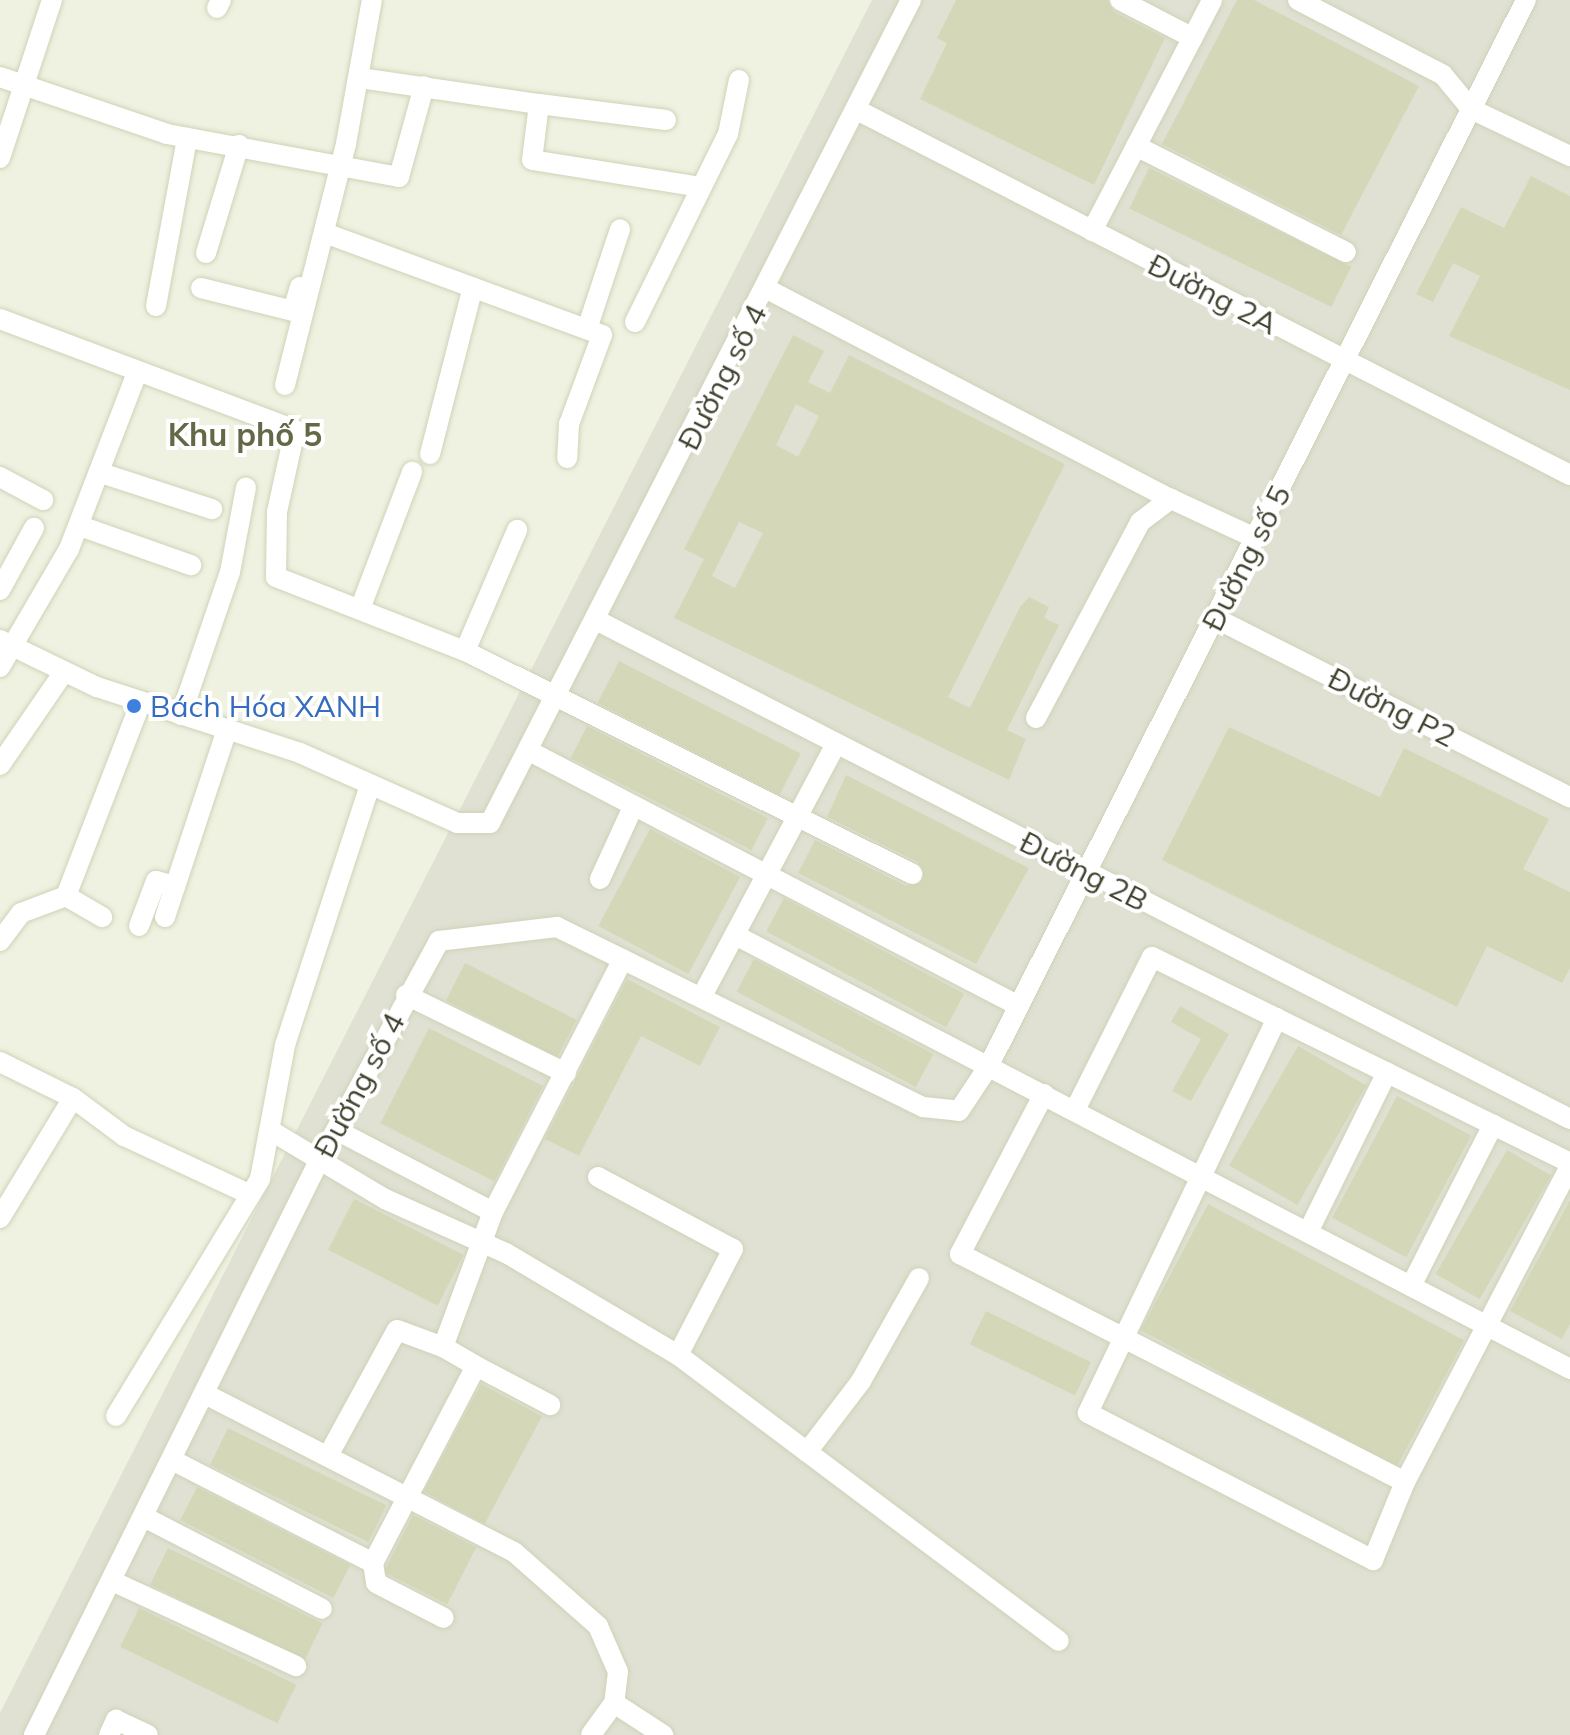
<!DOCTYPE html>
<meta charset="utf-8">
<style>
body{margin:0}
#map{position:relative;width:1570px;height:1735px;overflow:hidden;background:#eff2e1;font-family:Mulish,sans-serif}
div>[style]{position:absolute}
.industrial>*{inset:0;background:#e0e1d3}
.building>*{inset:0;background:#d4d8b8;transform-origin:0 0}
.roads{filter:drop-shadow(0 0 2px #ced3b7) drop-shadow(0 0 2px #ced3b7)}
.minor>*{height:20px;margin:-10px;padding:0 10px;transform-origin:10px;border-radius:10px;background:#fff}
.dots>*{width:22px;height:22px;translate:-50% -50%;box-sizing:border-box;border:4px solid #fff;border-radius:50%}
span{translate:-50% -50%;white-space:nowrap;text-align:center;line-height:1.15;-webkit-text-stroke:8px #fff;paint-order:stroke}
.street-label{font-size:30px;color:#424431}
.shop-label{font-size:30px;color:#366cbe}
.left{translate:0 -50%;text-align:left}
.neighbourhood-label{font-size:32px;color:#646847;font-weight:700}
</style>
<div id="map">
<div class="industrial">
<div style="clip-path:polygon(872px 0,1570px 0,1570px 1735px,0 1735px,0 1713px)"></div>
</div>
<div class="building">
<div style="clip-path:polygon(956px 0,1107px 0,1114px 12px,1165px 38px,1094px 185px,920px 99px,947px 43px,937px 38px)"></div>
<div style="clip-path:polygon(1237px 0,1254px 0,1419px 86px,1341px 235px,1162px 144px)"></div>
<div style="left:1149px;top:168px;width:225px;height:45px;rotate:26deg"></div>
<div style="clip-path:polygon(1531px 176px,1570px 196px,1570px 390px,1449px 336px,1480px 276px,1453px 263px,1433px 302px,1416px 294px,1461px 207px,1504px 228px)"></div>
<div style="clip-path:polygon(evenodd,793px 335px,824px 351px,808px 382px,830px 393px,849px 355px,1065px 464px,948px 697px,970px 708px,1020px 607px,1029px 597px,1049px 607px,1044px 618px,1059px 625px,1007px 730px,1026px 739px,1009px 780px,674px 618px,704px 559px,684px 549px,793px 335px,796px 404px,819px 416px,798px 457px,776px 445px,796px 404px,793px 335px,739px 522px,763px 533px,735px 588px,712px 576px,739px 522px)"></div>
<div style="left:619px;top:661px;width:204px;height:47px;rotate:27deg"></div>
<div style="left:587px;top:726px;width:203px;height:36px;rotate:27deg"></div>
<div style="clip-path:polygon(1229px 727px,1380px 797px,1404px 748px,1549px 819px,1523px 869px,1570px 892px,1570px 968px,1562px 983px,1487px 946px,1457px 1007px,1162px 860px)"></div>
<div style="clip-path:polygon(846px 775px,1029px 868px,976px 964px,798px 873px,815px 840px,906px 886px,923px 880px,918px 862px,827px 817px)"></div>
<div style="left:650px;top:829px;width:102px;height:110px;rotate:28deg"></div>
<div style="left:784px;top:898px;width:204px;height:38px;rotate:28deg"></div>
<div style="left:754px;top:959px;width:203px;height:37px;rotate:28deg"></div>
<div style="left:465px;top:963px;width:125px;height:42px;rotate:27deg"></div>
<div style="clip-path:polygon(627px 979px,720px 1027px,700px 1066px,641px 1036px,579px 1156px,545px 1139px)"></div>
<div style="clip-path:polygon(1180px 1006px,1229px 1034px,1191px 1101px,1172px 1091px,1201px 1039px,1171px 1022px)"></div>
<div style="left:429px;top:1028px;width:128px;height:107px;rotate:27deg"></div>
<div style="left:1298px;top:1046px;width:79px;height:138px;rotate:30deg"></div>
<div style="left:1397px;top:1096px;width:84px;height:138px;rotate:28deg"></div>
<div style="left:1507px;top:1150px;width:51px;height:143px;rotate:30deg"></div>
<div style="left:354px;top:1199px;width:123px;height:57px;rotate:27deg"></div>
<div style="clip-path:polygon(1570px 1200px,1570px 1324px,1562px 1339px,1510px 1311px)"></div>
<div style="left:1208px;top:1204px;width:290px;height:143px;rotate:28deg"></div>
<div style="left:986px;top:1311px;width:117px;height:37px;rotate:26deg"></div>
<div style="left:481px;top:1384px;width:69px;height:122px;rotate:28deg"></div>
<div style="left:228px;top:1428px;width:176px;height:41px;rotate:26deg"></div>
<div style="left:197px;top:1487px;width:172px;height:37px;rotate:27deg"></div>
<div style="left:413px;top:1515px;width:71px;height:64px;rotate:27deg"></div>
<div style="left:168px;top:1548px;width:172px;height:41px;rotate:26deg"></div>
<div style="left:139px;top:1608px;width:175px;height:43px;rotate:26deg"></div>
</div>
<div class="roads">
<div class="minor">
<div style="left:1120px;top:0;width:82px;rotate:27.5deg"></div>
<div style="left:1298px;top:0;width:163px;rotate:27.3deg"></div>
<div style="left:1443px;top:75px;width:44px;rotate:50.5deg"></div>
<div style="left:1471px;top:109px;width:110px;rotate:25.4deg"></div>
<div style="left:217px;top:8px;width:9px;rotate:-63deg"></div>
<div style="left:0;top:77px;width:176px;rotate:18.8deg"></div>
<div style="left:167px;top:134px;width:236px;rotate:10.5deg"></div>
<div style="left:399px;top:177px;width:94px;rotate:-74.6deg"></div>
<div style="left:360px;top:78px;width:181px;rotate:8.3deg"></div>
<div style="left:539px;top:104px;width:56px;rotate:97.1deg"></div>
<div style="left:532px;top:160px;width:170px;rotate:9.1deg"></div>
<div style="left:539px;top:104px;width:128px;rotate:7.2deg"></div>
<div style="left:857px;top:110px;width:801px;rotate:27.11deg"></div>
<div style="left:1136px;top:146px;width:235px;rotate:26.8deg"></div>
<div style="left:0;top:158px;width:166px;rotate:-71.8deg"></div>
<div style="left:1092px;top:231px;width:260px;rotate:-62.5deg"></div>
<div style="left:325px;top:233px;width:295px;rotate:20.2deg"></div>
<div style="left:602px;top:335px;width:95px;rotate:110.3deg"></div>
<div style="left:569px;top:424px;width:34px;rotate:93deg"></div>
<div style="left:206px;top:253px;width:113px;rotate:-73deg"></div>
<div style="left:201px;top:288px;width:95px;rotate:14deg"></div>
<div style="left:293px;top:311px;width:25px;rotate:-74deg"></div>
<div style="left:767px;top:289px;width:455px;rotate:27.5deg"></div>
<div style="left:156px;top:306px;width:171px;rotate:-79.5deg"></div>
<div style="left:0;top:319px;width:315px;rotate:20.6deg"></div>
<div style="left:295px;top:430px;width:84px;rotate:102.4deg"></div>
<div style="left:277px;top:512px;width:65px;rotate:90.9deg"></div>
<div style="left:276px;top:577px;width:203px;rotate:21.4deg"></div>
<div style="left:465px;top:651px;width:500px;rotate:26.5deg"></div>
<div style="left:635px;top:322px;width:210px;rotate:-63.7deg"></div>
<div style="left:728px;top:134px;width:55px;rotate:-78.5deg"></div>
<div style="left:587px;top:329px;width:105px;rotate:-71.7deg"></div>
<div style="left:285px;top:385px;width:249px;rotate:-75.8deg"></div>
<div style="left:346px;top:144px;width:146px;rotate:-79.8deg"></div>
<div style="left:430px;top:454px;width:172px;rotate:-75.6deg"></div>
<div style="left:101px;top:473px;width:117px;rotate:18deg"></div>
<div style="left:0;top:477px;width:49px;rotate:28.1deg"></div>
<div style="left:80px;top:526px;width:118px;rotate:19.4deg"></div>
<div style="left:0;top:590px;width:71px;rotate:-61.3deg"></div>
<div style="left:360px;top:609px;width:147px;rotate:-69.2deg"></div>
<div style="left:1215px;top:618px;width:398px;rotate:26.8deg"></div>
<div style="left:598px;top:621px;width:1092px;rotate:27.13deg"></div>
<div style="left:0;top:640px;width:108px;rotate:25.9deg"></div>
<div style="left:97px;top:687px;width:213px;rotate:18deg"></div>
<div style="left:300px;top:753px;width:172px;rotate:24deg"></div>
<div style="left:457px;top:823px;width:33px"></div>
<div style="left:490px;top:823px;width:924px;rotate:-62.91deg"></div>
<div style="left:465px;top:651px;width:132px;rotate:-66.7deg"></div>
<div style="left:0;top:667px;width:137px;rotate:-59.7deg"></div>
<div style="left:69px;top:549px;width:189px;rotate:-68.9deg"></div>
<div style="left:181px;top:715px;width:151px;rotate:-71.1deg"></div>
<div style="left:230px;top:572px;width:86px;rotate:-79.3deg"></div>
<div style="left:1036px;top:718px;width:222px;rotate:-62deg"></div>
<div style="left:1140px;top:522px;width:39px;rotate:-37deg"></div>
<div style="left:1171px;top:499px;width:93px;rotate:24.9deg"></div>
<div style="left:531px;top:752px;width:550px;rotate:27.5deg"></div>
<div style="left:0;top:765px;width:113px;rotate:-55.5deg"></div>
<div style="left:600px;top:879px;width:79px;rotate:-65.4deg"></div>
<div style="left:66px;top:896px;width:42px;rotate:30.3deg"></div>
<div style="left:165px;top:917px;width:198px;rotate:-71.7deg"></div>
<div style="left:139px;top:926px;width:48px;rotate:-69.3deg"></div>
<div style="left:156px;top:881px;width:20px;rotate:15deg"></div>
<div style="left:735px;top:935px;width:941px;rotate:27.46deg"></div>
<div style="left:0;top:941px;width:35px;rotate:-53deg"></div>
<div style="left:21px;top:913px;width:48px;rotate:-20.7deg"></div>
<div style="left:66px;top:896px;width:208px;rotate:-68.9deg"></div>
<div style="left:406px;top:995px;width:178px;rotate:26deg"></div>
<div style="left:702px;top:996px;width:283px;rotate:-62deg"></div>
<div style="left:1277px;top:1018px;width:438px;rotate:115.6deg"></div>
<div style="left:1088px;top:1413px;width:321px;rotate:27.3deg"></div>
<div style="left:1373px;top:1560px;width:84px;rotate:-67.7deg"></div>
<div style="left:0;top:1062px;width:81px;rotate:26.3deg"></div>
<div style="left:73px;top:1098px;width:64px;rotate:36.7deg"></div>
<div style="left:124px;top:1136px;width:136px;rotate:24.9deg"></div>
<div style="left:1044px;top:1094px;width:181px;rotate:117.7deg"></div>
<div style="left:960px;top:1254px;width:500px;rotate:27.13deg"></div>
<div style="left:1405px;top:1482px;width:356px;rotate:-62.4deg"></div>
<div style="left:1075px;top:1110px;width:171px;rotate:-63.3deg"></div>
<div style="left:1152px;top:957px;width:466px;rotate:26.2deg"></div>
<div style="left:338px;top:1131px;width:175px;rotate:27.6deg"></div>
<div style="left:273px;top:1132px;width:131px;rotate:30.9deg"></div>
<div style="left:385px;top:1199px;width:133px;rotate:24.1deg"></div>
<div style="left:506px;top:1253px;width:200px;rotate:30.7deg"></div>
<div style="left:678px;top:1355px;width:476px;rotate:36.9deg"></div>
<div style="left:598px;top:1177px;width:153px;rotate:28.1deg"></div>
<div style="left:733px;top:1249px;width:119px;rotate:117.4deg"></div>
<div style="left:0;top:1218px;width:140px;rotate:-58.7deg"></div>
<div style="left:1308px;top:1232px;width:178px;rotate:-63.7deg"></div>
<div style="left:1411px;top:1286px;width:181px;rotate:-63deg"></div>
<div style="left:476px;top:1366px;width:84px;rotate:27.8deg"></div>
<div style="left:207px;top:1395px;width:345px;rotate:27.1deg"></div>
<div style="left:514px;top:1552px;width:112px;rotate:41.4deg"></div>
<div style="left:598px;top:1626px;width:50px;rotate:66.5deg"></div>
<div style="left:618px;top:1672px;width:31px;rotate:97deg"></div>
<div style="left:614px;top:1703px;width:39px;rotate:126deg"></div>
<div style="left:116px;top:1416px;width:277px;rotate:-58.7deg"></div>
<div style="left:260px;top:1179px;width:136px;rotate:-79.4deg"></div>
<div style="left:285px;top:1045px;width:274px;rotate:-71.9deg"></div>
<div style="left:807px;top:1452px;width:89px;rotate:-52.7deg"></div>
<div style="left:861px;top:1381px;width:118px;rotate:-60.6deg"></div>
<div style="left:329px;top:1454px;width:141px;rotate:-61.3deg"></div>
<div style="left:397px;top:1330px;width:49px;rotate:20.3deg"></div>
<div style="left:174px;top:1461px;width:224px;rotate:27.1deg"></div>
<div style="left:373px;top:1563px;width:20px;rotate:81deg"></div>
<div style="left:376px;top:1583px;width:76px;rotate:27.2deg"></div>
<div style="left:144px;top:1517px;width:200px;rotate:27.3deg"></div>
<div style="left:373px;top:1563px;width:222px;rotate:-62.4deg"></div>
<div style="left:476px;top:1366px;width:38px;rotate:-150deg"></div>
<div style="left:443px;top:1347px;width:144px;rotate:-69.7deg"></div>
<div style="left:493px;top:1212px;width:284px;rotate:-62.8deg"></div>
<div style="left:112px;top:1581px;width:203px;rotate:24.8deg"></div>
<div style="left:614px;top:1703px;width:59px;rotate:33.1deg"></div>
<div style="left:34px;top:1735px;width:639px;rotate:-63.6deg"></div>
<div style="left:318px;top:1163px;width:253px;rotate:-61.4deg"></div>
<div style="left:439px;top:941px;width:119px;rotate:-6.8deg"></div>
<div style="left:557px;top:927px;width:408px;rotate:26.2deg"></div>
<div style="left:923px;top:1107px;width:36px;rotate:6deg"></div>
<div style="left:959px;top:1111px;width:53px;rotate:-56.6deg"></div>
<div style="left:988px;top:1067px;width:1195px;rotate:-63.24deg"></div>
<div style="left:109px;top:1735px;width:17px;rotate:-65deg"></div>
<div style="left:116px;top:1720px;width:35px;rotate:25deg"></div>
</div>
</div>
<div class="dots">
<div style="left:134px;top:706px;background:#3f7fe0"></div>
</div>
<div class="street-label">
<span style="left:1213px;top:294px;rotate:27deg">Đường 2A</span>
<span style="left:722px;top:377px;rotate:-63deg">Đường số 4</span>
<span style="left:1246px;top:558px;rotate:-63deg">Đường số 5</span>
<span style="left:1392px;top:707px;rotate:27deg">Đường P2</span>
<span style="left:1084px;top:871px;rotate:27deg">Đường 2B</span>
<span style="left:359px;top:1085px;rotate:-62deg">Đường số 4</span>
</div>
<div class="shop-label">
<span class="left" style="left:150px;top:706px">Bách Hóa XANH</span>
</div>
<div class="neighbourhood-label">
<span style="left:245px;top:434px">Khu phố 5</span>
</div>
</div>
